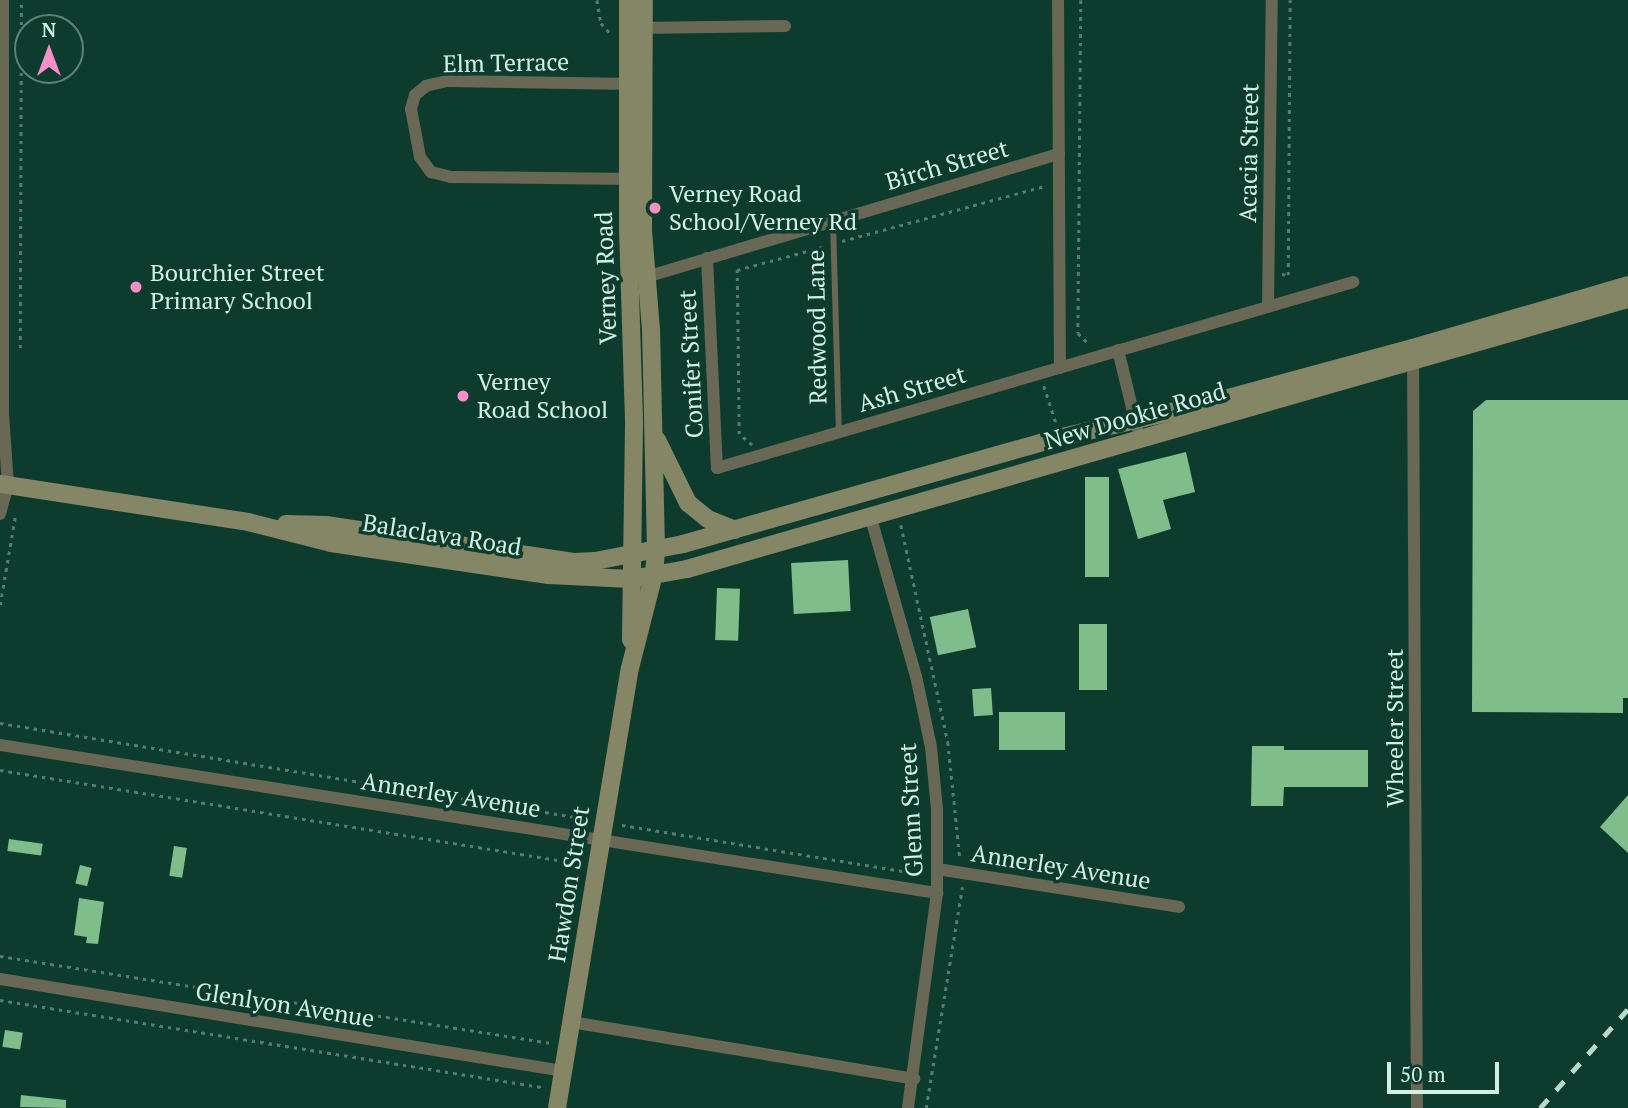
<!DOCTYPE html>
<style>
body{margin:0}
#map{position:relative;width:1628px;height:1108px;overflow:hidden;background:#0d3c2e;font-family:"PT Serif",serif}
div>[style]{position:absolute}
.building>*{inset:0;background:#7fbe8a;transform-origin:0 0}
.path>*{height:2.5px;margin-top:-1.25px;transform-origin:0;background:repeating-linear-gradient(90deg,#547d70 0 3.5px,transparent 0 8.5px)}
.lane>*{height:6px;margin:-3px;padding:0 3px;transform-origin:3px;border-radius:3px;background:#686854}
.street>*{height:12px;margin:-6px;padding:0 6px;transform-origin:6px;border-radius:6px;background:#686854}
.secondary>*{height:18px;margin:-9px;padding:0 9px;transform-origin:9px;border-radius:9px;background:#858665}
.rail>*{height:4.5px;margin-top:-2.25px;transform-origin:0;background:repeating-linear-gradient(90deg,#b7d8cb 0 12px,transparent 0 24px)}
.dots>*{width:19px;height:19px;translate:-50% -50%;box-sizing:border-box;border:4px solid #0d3c2e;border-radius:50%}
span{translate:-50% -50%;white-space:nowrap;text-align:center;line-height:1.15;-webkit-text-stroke:7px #0d3c2e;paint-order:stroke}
.street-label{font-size:24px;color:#d2f0e3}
.poi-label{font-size:24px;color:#d2f0e3}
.left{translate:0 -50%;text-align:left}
.north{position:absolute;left:14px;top:14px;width:70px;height:70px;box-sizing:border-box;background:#0d3c2e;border:2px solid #5c8476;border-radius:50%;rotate:0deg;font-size:19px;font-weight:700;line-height:28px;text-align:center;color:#d2f0e3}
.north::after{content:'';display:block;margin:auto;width:24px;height:32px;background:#fa8fc6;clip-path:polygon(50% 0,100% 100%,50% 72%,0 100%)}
.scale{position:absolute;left:1387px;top:1062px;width:112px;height:32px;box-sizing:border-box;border:4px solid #d2f0e3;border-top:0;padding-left:9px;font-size:21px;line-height:24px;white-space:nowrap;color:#d2f0e3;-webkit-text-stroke:5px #0d3c2e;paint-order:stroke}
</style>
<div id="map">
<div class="building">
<div style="clip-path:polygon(1486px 400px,1628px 400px,1628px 698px,1623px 698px,1623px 713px,1472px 712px,1473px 411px)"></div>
<div style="clip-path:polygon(1186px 452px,1195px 492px,1163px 500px,1171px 529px,1138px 539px,1118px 469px)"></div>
<div style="left:1085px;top:477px;width:24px;height:100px"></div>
<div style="left:848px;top:560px;width:51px;height:57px;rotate:87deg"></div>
<div style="left:717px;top:588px;width:23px;height:52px;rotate:2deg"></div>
<div style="left:968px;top:609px;width:39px;height:39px;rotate:78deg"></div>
<div style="left:1079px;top:624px;width:28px;height:66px"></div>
<div style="left:991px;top:688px;width:27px;height:19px;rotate:86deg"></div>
<div style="left:1065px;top:712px;width:38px;height:66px;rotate:90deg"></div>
<div style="clip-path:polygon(1252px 746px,1284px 746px,1284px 750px,1368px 750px,1368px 787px,1284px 787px,1283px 806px,1251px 806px)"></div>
<div style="clip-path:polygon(1628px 795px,1628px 853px,1600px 827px)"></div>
<div style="left:9px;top:839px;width:34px;height:12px;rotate:8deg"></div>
<div style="left:174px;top:846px;width:13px;height:30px;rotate:9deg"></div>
<div style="left:80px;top:865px;width:12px;height:19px;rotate:14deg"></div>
<div style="clip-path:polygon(79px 898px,104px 902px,98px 944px,86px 943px,87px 937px,74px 935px)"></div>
<div style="left:5px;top:1030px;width:18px;height:17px;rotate:9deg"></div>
<div style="clip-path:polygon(21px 1095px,66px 1100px,66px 1108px,20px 1107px)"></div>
</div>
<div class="path">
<div style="left:597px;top:0;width:23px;rotate:80deg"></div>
<div style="left:601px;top:23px;width:15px;rotate:48deg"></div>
<div style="left:1081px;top:0;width:333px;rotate:90.5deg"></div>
<div style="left:1078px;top:333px;width:17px;rotate:45deg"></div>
<div style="left:842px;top:241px;width:210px;rotate:-15.2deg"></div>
<div style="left:1282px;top:274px;width:6px;rotate:9deg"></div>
<div style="left:1288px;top:275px;width:275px;rotate:-89.6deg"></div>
<div style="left:20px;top:348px;width:348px;rotate:-89.8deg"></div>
<div style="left:1044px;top:386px;width:38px;rotate:72deg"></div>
<div style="left:752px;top:445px;width:17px;rotate:-140deg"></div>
<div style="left:739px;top:434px;width:164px;rotate:-90.7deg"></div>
<div style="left:737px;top:270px;width:88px;rotate:-15.1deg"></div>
<div style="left:901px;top:525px;width:222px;rotate:77.8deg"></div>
<div style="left:948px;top:742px;width:118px;rotate:84.1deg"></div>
<div style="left:0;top:605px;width:89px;rotate:-80.3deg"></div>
<div style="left:0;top:723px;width:595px;rotate:9.29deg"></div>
<div style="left:0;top:770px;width:584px;rotate:9.16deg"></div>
<div style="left:622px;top:825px;width:298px;rotate:9.3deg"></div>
<div style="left:0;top:956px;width:558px;rotate:8.97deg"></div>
<div style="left:0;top:1000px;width:548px;rotate:9.14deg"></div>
<div style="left:926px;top:1108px;width:224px;rotate:-80.7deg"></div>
</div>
<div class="lane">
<div style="left:833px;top:221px;width:211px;rotate:88.4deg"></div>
</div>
<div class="street">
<div style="left:1058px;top:0;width:368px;rotate:89.7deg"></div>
<div style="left:639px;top:28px;width:146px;rotate:-0.8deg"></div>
<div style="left:633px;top:84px;width:186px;rotate:-179.1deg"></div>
<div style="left:447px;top:81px;width:22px;rotate:167deg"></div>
<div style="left:426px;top:86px;width:14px;rotate:141deg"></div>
<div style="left:415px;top:95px;width:15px;rotate:106deg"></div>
<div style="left:411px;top:109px;width:49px;rotate:79.4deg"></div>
<div style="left:420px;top:157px;width:19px;rotate:54deg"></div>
<div style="left:431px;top:172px;width:21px;rotate:14deg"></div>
<div style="left:451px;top:177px;width:182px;rotate:0.6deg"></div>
<div style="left:707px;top:258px;width:210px;rotate:87.3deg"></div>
<div style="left:717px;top:468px;width:663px;rotate:-16.3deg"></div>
<div style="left:646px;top:277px;width:431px;rotate:-16.6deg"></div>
<div style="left:1268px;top:306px;width:306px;rotate:-89.3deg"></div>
<div style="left:1118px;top:350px;width:80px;rotate:76.3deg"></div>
<div style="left:1413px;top:356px;width:752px;rotate:89.7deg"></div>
<div style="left:0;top:514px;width:30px;rotate:-75deg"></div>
<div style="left:8px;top:485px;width:71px;rotate:-94deg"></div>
<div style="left:3px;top:414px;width:414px;rotate:-90deg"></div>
<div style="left:870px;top:515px;width:167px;rotate:74.1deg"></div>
<div style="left:916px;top:676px;width:73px;rotate:78.1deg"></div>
<div style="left:931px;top:747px;width:62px;rotate:84.5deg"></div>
<div style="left:937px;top:809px;width:84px;rotate:90deg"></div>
<div style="left:937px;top:893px;width:217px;rotate:97.7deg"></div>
<div style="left:0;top:745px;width:949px;rotate:8.98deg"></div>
<div style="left:937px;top:869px;width:245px;rotate:8.9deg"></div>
<div style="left:0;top:979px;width:570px;rotate:9.28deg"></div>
<div style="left:571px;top:1022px;width:348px;rotate:9.4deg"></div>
</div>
<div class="secondary">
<div style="left:628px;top:0;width:229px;rotate:90deg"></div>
<div style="left:628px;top:229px;width:196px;rotate:88.2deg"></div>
<div style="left:634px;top:425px;width:215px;rotate:90.8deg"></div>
<div style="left:657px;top:440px;width:70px;rotate:63.8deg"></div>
<div style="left:688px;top:503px;width:26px;rotate:39deg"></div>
<div style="left:708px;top:519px;width:29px;rotate:22deg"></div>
<div style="left:0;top:484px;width:251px;rotate:8.7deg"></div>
<div style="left:248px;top:522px;width:86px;rotate:14.2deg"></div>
<div style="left:331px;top:543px;width:220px;rotate:8.4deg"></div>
<div style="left:549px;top:575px;width:82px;rotate:2.8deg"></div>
<div style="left:631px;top:579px;width:57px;rotate:-10.1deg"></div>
<div style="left:687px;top:569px;width:979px;rotate:-16.01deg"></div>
<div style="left:286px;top:524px;width:40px;rotate:1.4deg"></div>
<div style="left:326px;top:525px;width:252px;rotate:8.5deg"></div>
<div style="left:575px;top:562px;width:20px;rotate:-3deg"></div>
<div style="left:595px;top:561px;width:90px;rotate:-10.9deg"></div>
<div style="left:683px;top:544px;width:385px;rotate:-15.8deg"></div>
<div style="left:1053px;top:439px;width:161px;rotate:-12.9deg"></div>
<div style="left:1210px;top:403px;width:210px;rotate:-15.2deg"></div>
<div style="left:1413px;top:348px;width:224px;rotate:-16.3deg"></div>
<div style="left:557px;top:1108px;width:446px;rotate:-80.6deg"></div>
<div style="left:630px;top:668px;width:97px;rotate:-75.7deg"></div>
<div style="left:654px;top:574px;width:25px;rotate:-85deg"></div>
<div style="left:656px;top:549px;width:219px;rotate:-91.3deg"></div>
<div style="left:651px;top:330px;width:100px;rotate:-94.6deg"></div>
<div style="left:643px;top:230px;width:230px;rotate:-89.8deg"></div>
</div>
<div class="rail">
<div style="left:1540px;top:1108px;width:132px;rotate:-48.4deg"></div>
</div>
<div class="dots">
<div style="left:655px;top:208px;background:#fa8fc6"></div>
<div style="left:136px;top:287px;background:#fa8fc6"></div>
<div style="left:463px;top:396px;background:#fa8fc6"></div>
</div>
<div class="street-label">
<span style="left:506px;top:63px;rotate:-1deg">Elm Terrace</span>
<span style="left:1249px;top:153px;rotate:-89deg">Acacia Street</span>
<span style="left:947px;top:165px;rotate:-16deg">Birch Street</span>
<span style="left:606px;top:278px;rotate:-92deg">Verney Road</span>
<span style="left:817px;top:327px;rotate:-91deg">Redwood Lane</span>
<span style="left:691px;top:364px;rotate:-93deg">Conifer Street</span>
<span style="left:912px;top:389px;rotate:-16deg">Ash Street</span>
<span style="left:1135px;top:416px;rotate:-16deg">New Dookie Road</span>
<span style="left:442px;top:535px;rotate:9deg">Balaclava Road</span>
<span style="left:1395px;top:728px;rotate:-90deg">Wheeler Street</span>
<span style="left:451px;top:795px;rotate:9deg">Annerley Avenue</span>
<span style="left:911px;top:810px;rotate:-93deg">Glenn Street</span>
<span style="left:1061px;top:867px;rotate:9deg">Annerley Avenue</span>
<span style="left:569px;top:884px;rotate:-81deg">Hawdon Street</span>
<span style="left:285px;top:1005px;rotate:9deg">Glenlyon Avenue</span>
</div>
<div class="poi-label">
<span class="left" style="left:669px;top:208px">Verney Road<br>School/Verney Rd</span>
<span class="left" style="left:150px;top:287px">Bourchier Street<br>Primary School</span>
<span class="left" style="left:477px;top:396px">Verney<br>Road School</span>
</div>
<div class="north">N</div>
<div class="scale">50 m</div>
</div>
